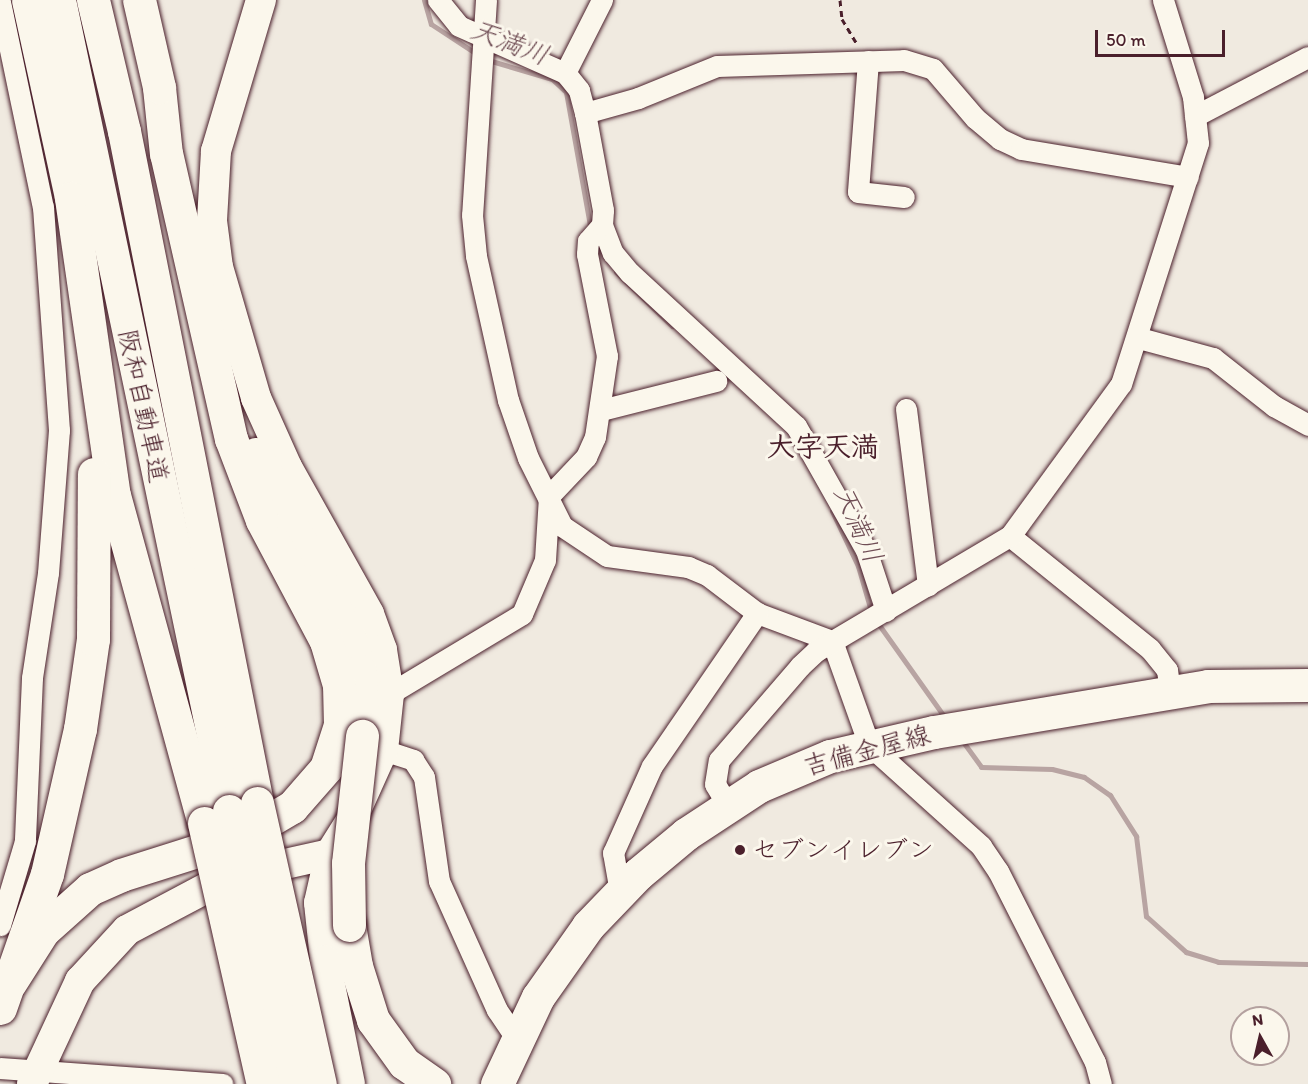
<!DOCTYPE html>
<meta charset="utf-8">
<style>
body{margin:0}
#map{position:relative;width:1308px;height:1084px;overflow:hidden;background:#f0eae0;font-family:Itim,"Klee One",sans-serif}
div>[style]{position:absolute}
.stream>*{height:5px;margin:-2.5px;padding:0 2.5px;transform-origin:2.5px;border-radius:2.5px;background:#b8a4a2}
.path>*{height:3px;margin-top:-1.5px;transform-origin:0;background:repeating-linear-gradient(90deg,#4a1f2b 0 6px,transparent 0 10.5px)}
.roads{filter:drop-shadow(0 0 2px #4a1f2b) drop-shadow(0 0 2px #4a1f2b)}
.street>*{height:21px;margin:-10.5px;padding:0 10.5px;transform-origin:10.5px;border-radius:10.5px;background:#fbf7ec}
.secondary>*{height:30px;margin:-15px;padding:0 15px;transform-origin:15px;border-radius:15px;background:#fbf7ec}
.primary>*{height:33px;margin:-16.5px;padding:0 16.5px;transform-origin:16.5px;border-radius:16.5px;background:#fbf7ec}
.highway>*{height:33px;margin:-16.5px;padding:0 16.5px;transform-origin:16.5px;border-radius:16.5px;background:#fbf7ec}
.bridges{filter:drop-shadow(0 0 2px #4a1f2b) drop-shadow(0 0 2px #4a1f2b)}
.highway-bridge>*{height:33px;margin:-16.5px;padding:0 16.5px;transform-origin:16.5px;border-radius:16.5px;background:#fbf7ec}
.dots>*{width:16px;height:16px;translate:-50% -50%;box-sizing:border-box;border:3px solid #fbf7ec;border-radius:50%}
span{translate:-50% -50%;white-space:nowrap;text-align:center;line-height:1.15;-webkit-text-stroke:6px #fbf7ec;paint-order:stroke}
.street-label{font-size:26px;color:#4a1f2b}
.poi-label{font-size:26px;color:#4a1f2b}
.left{translate:0 -50%;text-align:left}
.water-label{font-size:27px;color:#704e55;font-style:italic}
.quarter-label{font-size:28px;color:#4a1f2b;font-weight:700}
.north{position:absolute;left:1230px;top:1006px;width:60px;height:60px;box-sizing:border-box;background:#fbf7ec;border:2px solid #b4a19f;border-radius:50%;rotate:352deg;font-size:16px;font-weight:700;line-height:24px;text-align:center;color:#4a1f2b}
.north::after{content:'';display:block;margin:auto;width:21px;height:27px;background:#4a1f2b;clip-path:polygon(50% 0,100% 100%,50% 72%,0 100%)}
.scale{position:absolute;left:1095px;top:30px;width:130px;height:27px;box-sizing:border-box;border:3px solid #4a1f2b;border-top:0;padding-left:8px;font-size:18px;line-height:21px;white-space:nowrap;color:#4a1f2b;-webkit-text-stroke:4px #fbf7ec;paint-order:stroke}
</style>
<div id="map">
<div class="stream">
<div style="left:424px;top:0;width:25px;rotate:74deg"></div>
<div style="left:431px;top:24px;width:55px;rotate:33.1deg"></div>
<div style="left:488px;top:60px;width:67px;rotate:16.5deg"></div>
<div style="left:552px;top:79px;width:19px;rotate:43deg"></div>
<div style="left:566px;top:92px;width:141px;rotate:79.8deg"></div>
<div style="left:616px;top:272px;width:78px;rotate:44deg"></div>
<div style="left:832px;top:511px;width:61px;rotate:64.7deg"></div>
<div style="left:858px;top:566px;width:47px;rotate:73.9deg"></div>
<div style="left:877px;top:622px;width:119px;rotate:54.6deg"></div>
<div style="left:961px;top:739px;width:34px;rotate:54deg"></div>
<div style="left:981px;top:767px;width:71px;rotate:1.6deg"></div>
<div style="left:1052px;top:769px;width:33px;rotate:14deg"></div>
<div style="left:1084px;top:777px;width:32px;rotate:35deg"></div>
<div style="left:1110px;top:795px;width:49px;rotate:57.6deg"></div>
<div style="left:1136px;top:836px;width:81px;rotate:82.9deg"></div>
<div style="left:1146px;top:916px;width:54px;rotate:42deg"></div>
<div style="left:1186px;top:952px;width:34px;rotate:17deg"></div>
<div style="left:1218px;top:962px;width:90px;rotate:1.3deg"></div>
</div>
<div class="path">
<div style="left:840px;top:0;width:19px;rotate:84deg"></div>
<div style="left:842px;top:19px;width:27px;rotate:59deg"></div>
</div>
<div class="roads">
<div class="street">
<div style="left:438px;top:0;width:33px;rotate:51deg"></div>
<div style="left:459px;top:26px;width:116px;rotate:23.9deg"></div>
<div style="left:486px;top:0;width:215px;rotate:93.7deg"></div>
<div style="left:472px;top:215px;width:41px;rotate:84.4deg"></div>
<div style="left:476px;top:256px;width:148px;rotate:77.5deg"></div>
<div style="left:508px;top:400px;width:61px;rotate:71deg"></div>
<div style="left:528px;top:458px;width:76px;rotate:63.4deg"></div>
<div style="left:562px;top:526px;width:54px;rotate:33.7deg"></div>
<div style="left:607px;top:556px;width:82px;rotate:7.7deg"></div>
<div style="left:688px;top:567px;width:21px;rotate:23deg"></div>
<div style="left:707px;top:575px;width:63px;rotate:37.2deg"></div>
<div style="left:757px;top:613px;width:80px;rotate:20.5deg"></div>
<div style="left:832px;top:641px;width:110px;rotate:70.4deg"></div>
<div style="left:869px;top:745px;width:151px;rotate:42deg"></div>
<div style="left:981px;top:846px;width:30px;rotate:56deg"></div>
<div style="left:998px;top:871px;width:214px;rotate:63.1deg"></div>
<div style="left:1095px;top:1062px;width:23px;rotate:75deg"></div>
<div style="left:0;top:2px;width:209px;rotate:78.2deg"></div>
<div style="left:43px;top:207px;width:224px;rotate:85.9deg"></div>
<div style="left:59px;top:430px;width:143px;rotate:94.4deg"></div>
<div style="left:48px;top:573px;width:106px;rotate:98.7deg"></div>
<div style="left:32px;top:678px;width:163px;rotate:92.5deg"></div>
<div style="left:25px;top:841px;width:88px;rotate:106.6deg"></div>
<div style="left:868px;top:61px;width:131px;rotate:94.4deg"></div>
<div style="left:858px;top:192px;width:46px;rotate:6.2deg"></div>
<div style="left:585px;top:113px;width:55px;rotate:-15.8deg"></div>
<div style="left:638px;top:98px;width:85px;rotate:-22.1deg"></div>
<div style="left:717px;top:66px;width:187px;rotate:-1.8deg"></div>
<div style="left:904px;top:60px;width:30px;rotate:17deg"></div>
<div style="left:933px;top:69px;width:65px;rotate:49.4deg"></div>
<div style="left:975px;top:118px;width:33px;rotate:40deg"></div>
<div style="left:1000px;top:139px;width:23px;rotate:25deg"></div>
<div style="left:1021px;top:149px;width:169px;rotate:9.5deg"></div>
<div style="left:1195px;top:116px;width:127px;rotate:-27.6deg"></div>
<div style="left:602px;top:225px;width:30px;rotate:69deg"></div>
<div style="left:613px;top:253px;width:26px;rotate:50deg"></div>
<div style="left:630px;top:273px;width:226px;rotate:42.7deg"></div>
<div style="left:796px;top:426px;width:142px;rotate:60.6deg"></div>
<div style="left:866px;top:550px;width:64px;rotate:71.8deg"></div>
<div style="left:1139px;top:338px;width:77px;rotate:15.1deg"></div>
<div style="left:1213px;top:358px;width:78px;rotate:38.2deg"></div>
<div style="left:1274px;top:406px;width:39px;rotate:29deg"></div>
<div style="left:906px;top:409px;width:178px;rotate:82.9deg"></div>
<div style="left:601px;top:410px;width:119px;rotate:-14.2deg"></div>
<div style="left:1010px;top:536px;width:180px;rotate:38.9deg"></div>
<div style="left:1150px;top:649px;width:27px;rotate:51deg"></div>
<div style="left:1167px;top:670px;width:21px;rotate:82deg"></div>
<div style="left:389px;top:694px;width:155px;rotate:-31deg"></div>
<div style="left:522px;top:614px;width:59px;rotate:-66.9deg"></div>
<div style="left:545px;top:560px;width:64px;rotate:-86.4deg"></div>
<div style="left:549px;top:496px;width:54px;rotate:-46.5deg"></div>
<div style="left:586px;top:457px;width:22px;rotate:-66deg"></div>
<div style="left:595px;top:437px;width:82px;rotate:-81.6deg"></div>
<div style="left:607px;top:356px;width:104px;rotate:-101.1deg"></div>
<div style="left:587px;top:254px;width:13px;rotate:-86deg"></div>
<div style="left:588px;top:241px;width:21px;rotate:-49deg"></div>
<div style="left:602px;top:225px;width:15px;rotate:-86deg"></div>
<div style="left:603px;top:210px;width:99px;rotate:-100.5deg"></div>
<div style="left:585px;top:113px;width:24px;rotate:-105deg"></div>
<div style="left:579px;top:90px;width:22px;rotate:-129deg"></div>
<div style="left:565px;top:73px;width:82px;rotate:-63.1deg"></div>
<div style="left:383px;top:750px;width:32px;rotate:18deg"></div>
<div style="left:413px;top:760px;width:20px;rotate:57deg"></div>
<div style="left:424px;top:777px;width:105px;rotate:81.8deg"></div>
<div style="left:439px;top:881px;width:141px;rotate:65.8deg"></div>
<div style="left:497px;top:1010px;width:34px;rotate:56deg"></div>
<div style="left:727px;top:804px;width:23px;rotate:-121deg"></div>
<div style="left:715px;top:784px;width:24px;rotate:-81deg"></div>
<div style="left:719px;top:760px;width:124px;rotate:-49.2deg"></div>
<div style="left:800px;top:666px;width:22px;rotate:-43deg"></div>
<div style="left:816px;top:651px;width:226px;rotate:-30.7deg"></div>
<div style="left:1010px;top:536px;width:188px;rotate:-53.9deg"></div>
<div style="left:1121px;top:384px;width:253px;rotate:-72.3deg"></div>
<div style="left:1198px;top:143px;width:46px;rotate:-96.2deg"></div>
<div style="left:1193px;top:97px;width:102px;rotate:-107.2deg"></div>
<div style="left:620px;top:892px;width:40px;rotate:-100deg"></div>
<div style="left:613px;top:853px;width:95px;rotate:-65.9deg"></div>
<div style="left:652px;top:766px;width:186px;rotate:-55.5deg"></div>
<div style="left:0;top:1068px;width:223px;rotate:4.1deg"></div>
</div>
<div class="secondary">
<div style="left:261px;top:0;width:158px;rotate:106.6deg"></div>
<div style="left:216px;top:151px;width:70px;rotate:93.3deg"></div>
<div style="left:212px;top:221px;width:46px;rotate:82.6deg"></div>
<div style="left:218px;top:267px;width:136px;rotate:73.8deg"></div>
<div style="left:256px;top:398px;width:76px;rotate:65.8deg"></div>
<div style="left:287px;top:467px;width:168px;rotate:60.8deg"></div>
<div style="left:369px;top:614px;width:38px;rotate:70deg"></div>
<div style="left:382px;top:650px;width:45px;rotate:81deg"></div>
<div style="left:389px;top:694px;width:56px;rotate:96.1deg"></div>
<div style="left:383px;top:750px;width:76px;rotate:114.2deg"></div>
<div style="left:352px;top:819px;width:41px;rotate:122.2deg"></div>
<div style="left:330px;top:854px;width:50px;rotate:102.7deg"></div>
<div style="left:319px;top:903px;width:57px;rotate:84deg"></div>
<div style="left:325px;top:960px;width:126px;rotate:78.6deg"></div>
<div style="left:32px;top:1084px;width:114px;rotate:-65deg"></div>
<div style="left:80px;top:981px;width:69px;rotate:-47.3deg"></div>
<div style="left:127px;top:930px;width:113px;rotate:-27.9deg"></div>
<div style="left:227px;top:877px;width:106px;rotate:-12.6deg"></div>
</div>
<div class="primary">
<div style="left:497px;top:1084px;width:96px;rotate:-64.8deg"></div>
<div style="left:538px;top:997px;width:87px;rotate:-54.8deg"></div>
<div style="left:588px;top:926px;width:72px;rotate:-46.1deg"></div>
<div style="left:638px;top:874px;width:62px;rotate:-39.8deg"></div>
<div style="left:686px;top:834px;width:87px;rotate:-33.3deg"></div>
<div style="left:759px;top:786px;width:77px;rotate:-22.9deg"></div>
<div style="left:830px;top:756px;width:107px;rotate:-13deg"></div>
<div style="left:934px;top:732px;width:278px;rotate:-9.5deg"></div>
<div style="left:1208px;top:686px;width:100px;rotate:-0.6deg"></div>
</div>
<div class="highway">
<div style="left:28px;top:0;width:203px;rotate:77.7deg"></div>
<div style="left:71px;top:198px;width:300px;rotate:81.8deg"></div>
<div style="left:114px;top:495px;width:340px;rotate:74.7deg"></div>
<div style="left:59px;top:0;width:829px;rotate:78.16deg"></div>
<div style="left:93px;top:0;width:135px;rotate:76.7deg"></div>
<div style="left:124px;top:131px;width:685px;rotate:78.8deg"></div>
<div style="left:256px;top:454px;width:208px;rotate:63.1deg"></div>
<div style="left:350px;top:639px;width:34px;rotate:73deg"></div>
<div style="left:360px;top:671px;width:65px;rotate:88.2deg"></div>
<div style="left:349px;top:925px;width:42px;rotate:80.3deg"></div>
<div style="left:356px;top:966px;width:57px;rotate:72.5deg"></div>
<div style="left:373px;top:1020px;width:53px;rotate:54.2deg"></div>
<div style="left:404px;top:1063px;width:37px;rotate:35deg"></div>
<div style="left:10px;top:983px;width:62px;rotate:-57.6deg"></div>
<div style="left:43px;top:931px;width:63px;rotate:-41.8deg"></div>
<div style="left:90px;top:889px;width:34px;rotate:-24deg"></div>
<div style="left:121px;top:875px;width:126px;rotate:-17.6deg"></div>
<div style="left:241px;top:837px;width:59px;rotate:-30.5deg"></div>
<div style="left:292px;top:807px;width:52px;rotate:-48.9deg"></div>
<div style="left:326px;top:768px;width:45px;rotate:-72deg"></div>
<div style="left:340px;top:725px;width:40px;rotate:-91.4deg"></div>
<div style="left:339px;top:685px;width:46px;rotate:-106.5deg"></div>
<div style="left:326px;top:641px;width:137px;rotate:-117.9deg"></div>
<div style="left:262px;top:520px;width:87px;rotate:-110.9deg"></div>
<div style="left:231px;top:439px;width:292px;rotate:-102.8deg"></div>
<div style="left:166px;top:154px;width:67px;rotate:-96deg"></div>
<div style="left:159px;top:87px;width:89px;rotate:-102.9deg"></div>
<div style="left:0;top:1008px;width:142px;rotate:-70.7deg"></div>
<div style="left:47px;top:874px;width:149px;rotate:-77.2deg"></div>
<div style="left:80px;top:729px;width:91px;rotate:-81.8deg"></div>
<div style="left:93px;top:639px;width:165px;rotate:-89.7deg"></div>
</div>
</div>
<div class="bridges">
<div class="highway-bridge">
<div style="left:257px;top:803px;width:288px;rotate:77.4deg"></div>
<div style="left:229px;top:811px;width:281px;rotate:76.6deg"></div>
<div style="left:204px;top:823px;width:268px;rotate:77.3deg"></div>
<div style="left:349px;top:925px;width:62px;rotate:-90.9deg"></div>
<div style="left:348px;top:863px;width:128px;rotate:-83.7deg"></div>
</div>
</div>
<div class="dots">
<div style="left:740px;top:850px;background:#4a1f2b"></div>
</div>
<div class="street-label">
<span style="left:143px;top:406px;rotate:78deg">阪和自動車道</span>
<span style="left:867px;top:751px;rotate:-15deg">吉備金屋線</span>
</div>
<div class="poi-label">
<span class="left" style="left:752px;top:850px">セブンイレブン</span>
</div>
<div class="water-label">
<span style="left:510px;top:42px;rotate:21deg">天満川</span>
<span style="left:859px;top:524px;rotate:66deg">天満川</span>
</div>
<div class="quarter-label">
<span style="left:823px;top:446px">大字天満</span>
</div>
<div class="north">N</div>
<div class="scale">50 m</div>
</div>
